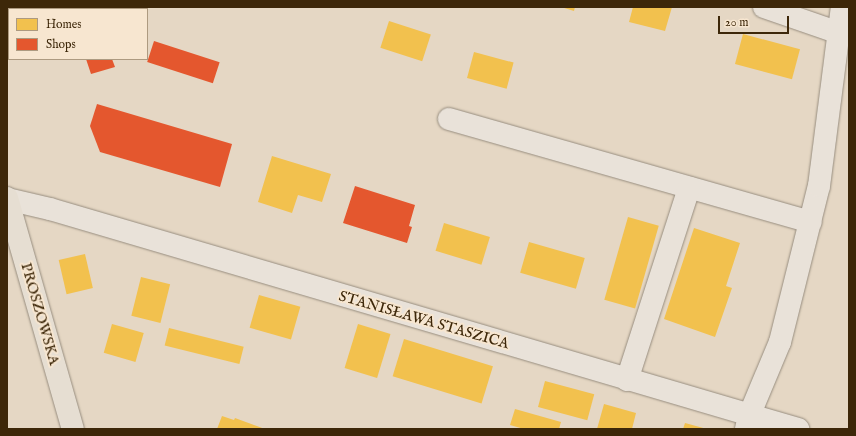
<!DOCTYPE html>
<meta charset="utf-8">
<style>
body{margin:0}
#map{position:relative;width:856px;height:436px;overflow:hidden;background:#e5d7c4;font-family:"IM FELL English",serif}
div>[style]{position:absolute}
.homes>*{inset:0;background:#f2c14e;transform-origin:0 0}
.shops>*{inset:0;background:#e4572e;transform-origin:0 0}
.roads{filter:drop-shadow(0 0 1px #978d7f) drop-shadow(0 0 1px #978d7f)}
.minor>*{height:22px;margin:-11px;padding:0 11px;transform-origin:11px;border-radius:11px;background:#e9e2d9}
.major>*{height:22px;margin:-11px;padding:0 11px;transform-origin:11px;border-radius:11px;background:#e6ded2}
span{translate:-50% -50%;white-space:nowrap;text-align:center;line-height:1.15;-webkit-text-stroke:4px #f7e6d0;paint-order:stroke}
.street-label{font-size:15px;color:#3d2709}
.frame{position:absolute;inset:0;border:8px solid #3d2709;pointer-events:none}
.legend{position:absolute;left:8px;top:8px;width:140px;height:52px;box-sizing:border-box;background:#f7e6d0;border:1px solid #ad9a80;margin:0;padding:5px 7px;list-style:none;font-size:12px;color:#3d2709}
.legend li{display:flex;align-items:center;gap:8px;height:20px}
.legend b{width:20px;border:1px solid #ad9a80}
.scale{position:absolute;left:718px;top:16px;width:71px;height:18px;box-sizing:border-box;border:2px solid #3d2709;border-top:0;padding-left:5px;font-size:12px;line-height:14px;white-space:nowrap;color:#3d2709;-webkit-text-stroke:3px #f7e6d0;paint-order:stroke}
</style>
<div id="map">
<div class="homes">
<div style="left:10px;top:7px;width:32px;height:2px"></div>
<div style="clip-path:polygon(561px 7px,575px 7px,574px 11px)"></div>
<div style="clip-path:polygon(633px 7px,672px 7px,665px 31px,629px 22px)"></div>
<div style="left:389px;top:21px;width:44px;height:28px;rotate:18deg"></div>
<div style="left:743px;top:34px;width:59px;height:31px;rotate:15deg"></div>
<div style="left:474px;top:52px;width:41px;height:27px;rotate:15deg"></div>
<div style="clip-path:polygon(272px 156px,331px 174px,322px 202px,298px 195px,292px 213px,258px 202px)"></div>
<div style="left:628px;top:217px;width:32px;height:86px;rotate:16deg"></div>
<div style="left:444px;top:223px;width:48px;height:29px;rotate:17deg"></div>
<div style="clip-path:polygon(694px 228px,740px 243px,726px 286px,732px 288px,715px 337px,664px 319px)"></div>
<div style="left:529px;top:242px;width:58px;height:32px;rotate:16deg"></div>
<div style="left:85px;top:254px;width:35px;height:27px;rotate:77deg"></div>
<div style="left:141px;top:277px;width:30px;height:40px;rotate:14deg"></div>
<div style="left:259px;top:295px;width:43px;height:34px;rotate:16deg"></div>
<div style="left:112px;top:324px;width:33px;height:30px;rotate:16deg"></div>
<div style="left:358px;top:324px;width:34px;height:46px;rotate:17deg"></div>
<div style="left:169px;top:328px;width:77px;height:18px;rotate:14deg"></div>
<div style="left:404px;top:339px;width:93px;height:39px;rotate:17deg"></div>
<div style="left:545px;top:381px;width:51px;height:27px;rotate:15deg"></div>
<div style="clip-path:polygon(604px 404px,636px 413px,632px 429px,597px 429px)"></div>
<div style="clip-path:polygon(515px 409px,561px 422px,559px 429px,524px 429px,510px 425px)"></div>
<div style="clip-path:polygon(222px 416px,234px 420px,235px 418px,265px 429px,217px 429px)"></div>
<div style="clip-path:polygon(685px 423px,707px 429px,683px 429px)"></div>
</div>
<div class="shops">
<div style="left:154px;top:41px;width:69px;height:22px;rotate:18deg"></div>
<div style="clip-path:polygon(86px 59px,112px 59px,115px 67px,91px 74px)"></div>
<div style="clip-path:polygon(97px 104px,232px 144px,220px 187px,100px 152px,90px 126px)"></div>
<div style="clip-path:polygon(355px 186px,415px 205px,409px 226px,412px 227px,407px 243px,343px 223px)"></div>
</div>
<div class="roads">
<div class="minor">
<div style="left:764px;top:7px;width:79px;rotate:19.1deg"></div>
<div style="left:449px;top:119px;width:376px;rotate:15.9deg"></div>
<div style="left:7px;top:199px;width:44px;rotate:13.1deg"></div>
<div style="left:50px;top:209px;width:780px;rotate:16.39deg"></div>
<div style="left:627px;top:380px;width:202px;rotate:-72.1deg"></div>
<div style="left:746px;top:429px;width:13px;rotate:-77deg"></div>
<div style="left:749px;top:416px;width:80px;rotate:-67.3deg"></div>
<div style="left:780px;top:342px;width:161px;rotate:-76deg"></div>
<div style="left:819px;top:186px;width:180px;rotate:-82.7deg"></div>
</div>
<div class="major">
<div style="left:7px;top:198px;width:240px;rotate:74.1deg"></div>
</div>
</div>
<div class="street-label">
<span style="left:40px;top:314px;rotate:74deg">PROSZOWSKA</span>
<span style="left:424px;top:320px;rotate:16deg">STANISŁAWA STASZICA</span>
</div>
<div class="frame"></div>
<ul class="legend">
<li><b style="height:11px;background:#f2c14e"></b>Homes</li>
<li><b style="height:11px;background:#e4572e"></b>Shops</li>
</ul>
<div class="scale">20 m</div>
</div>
